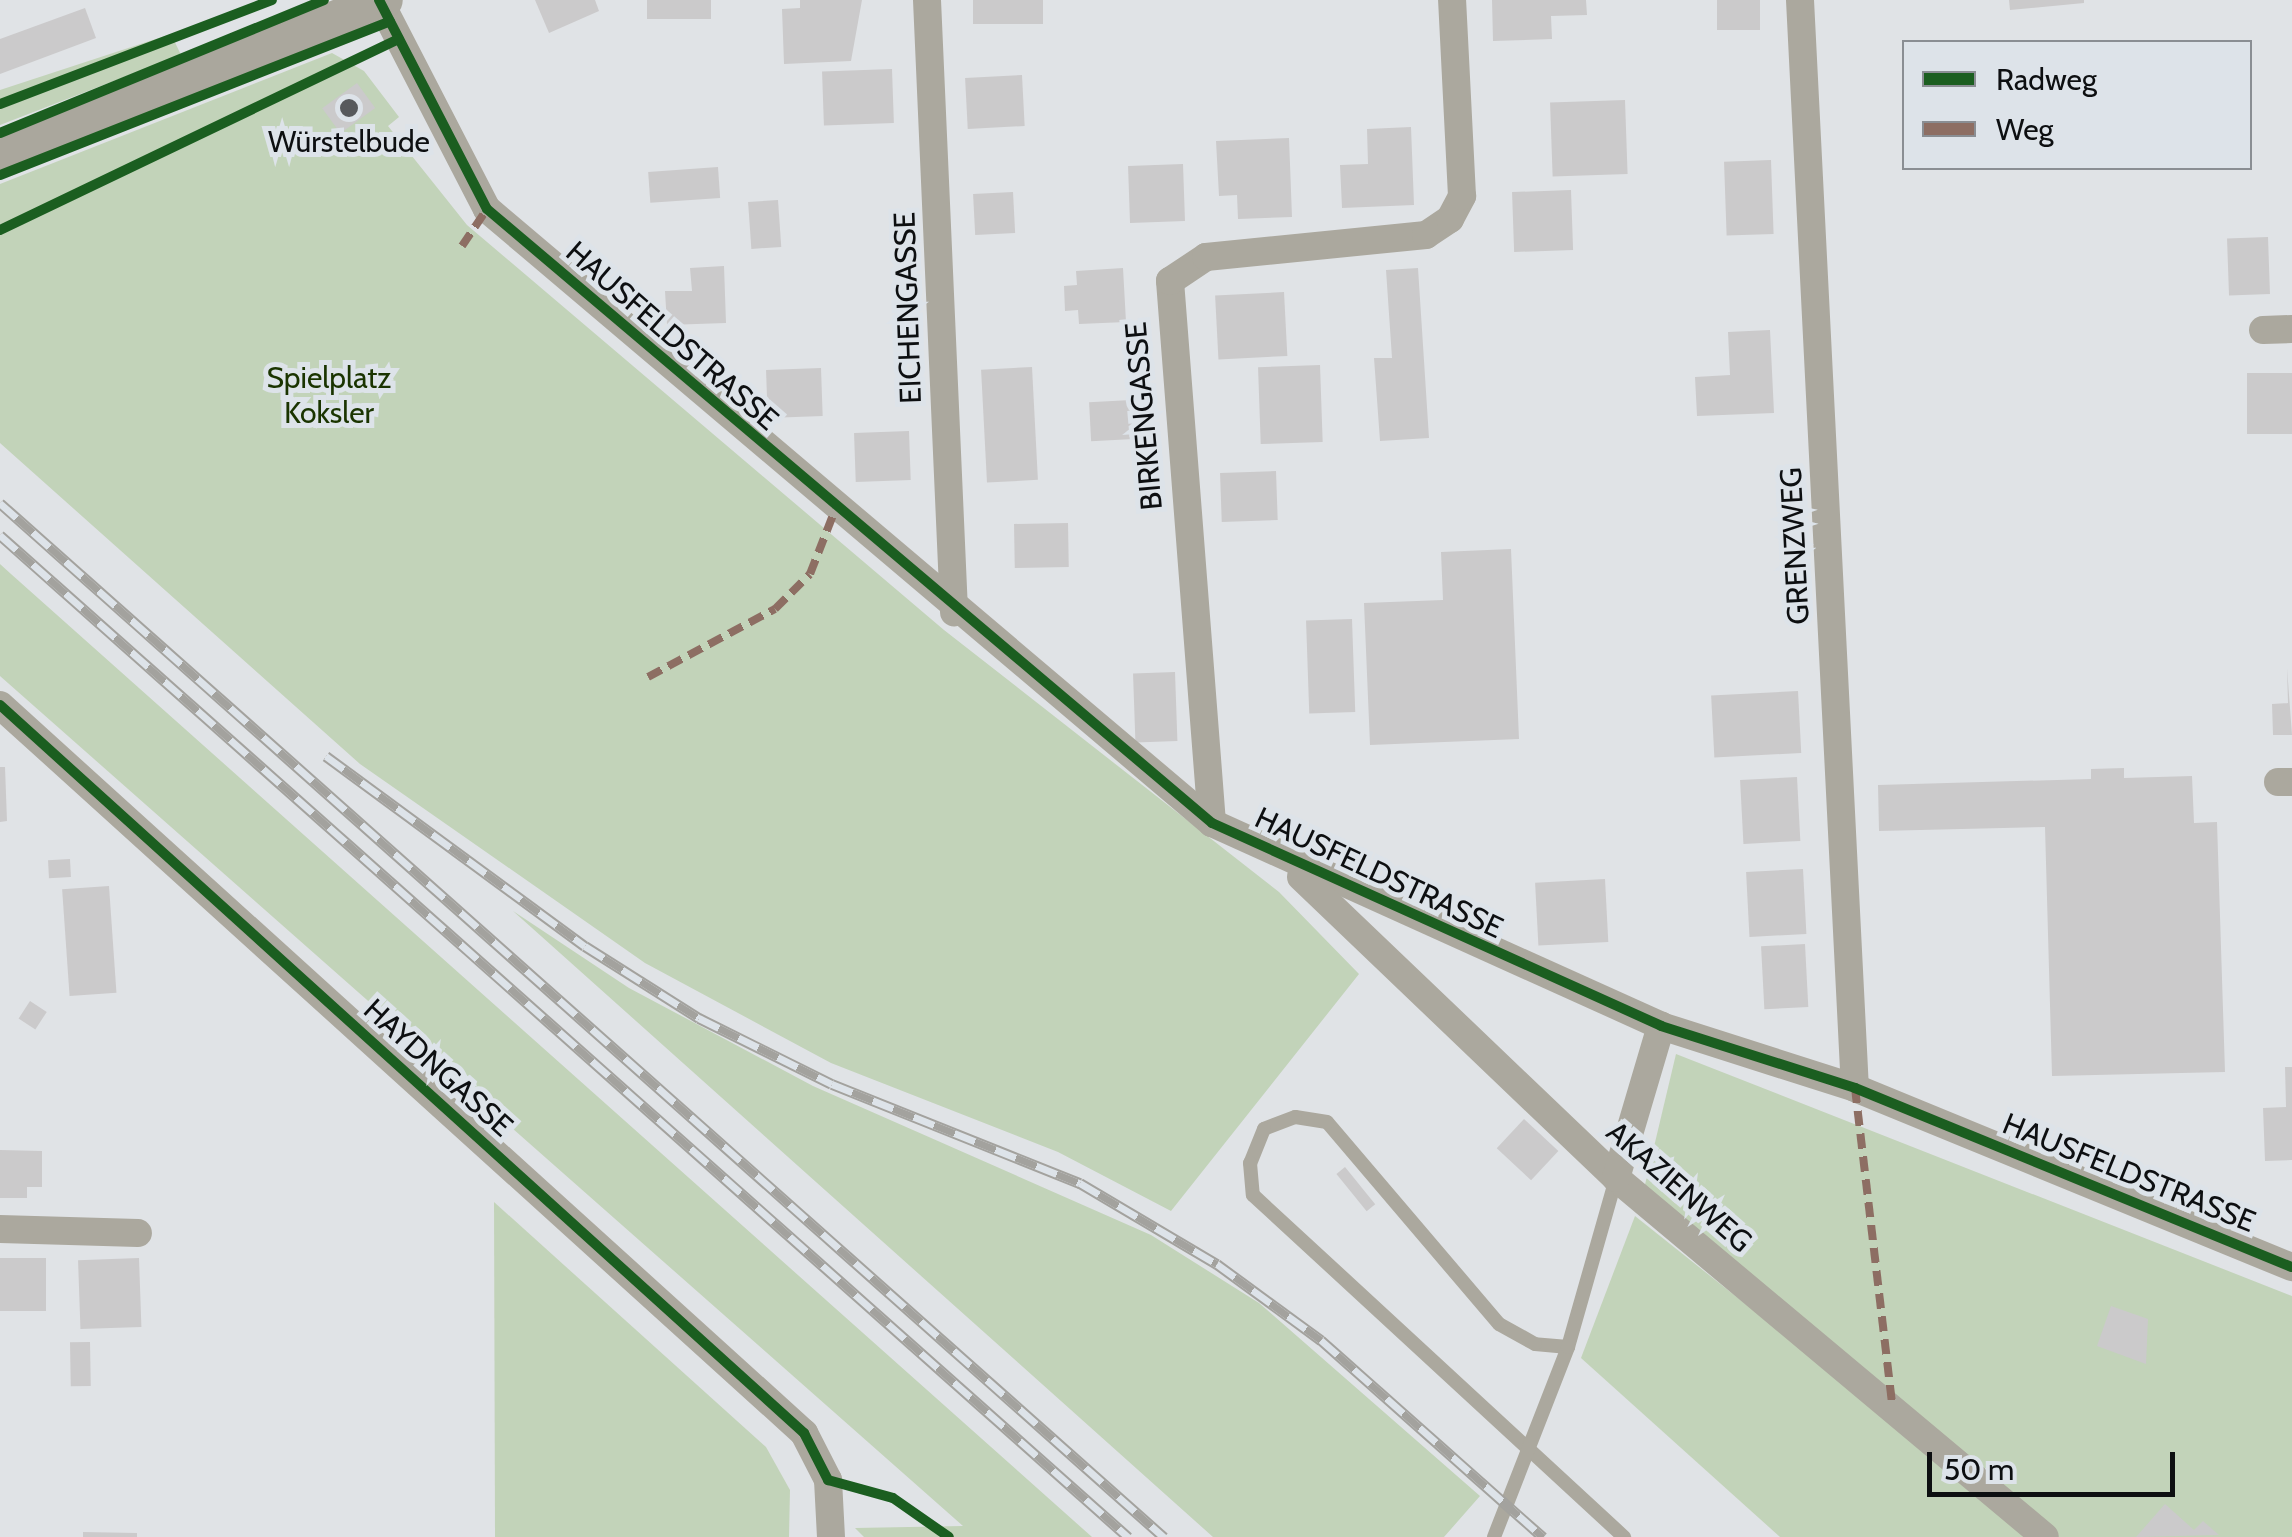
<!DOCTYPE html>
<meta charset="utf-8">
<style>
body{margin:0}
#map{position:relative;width:2292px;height:1537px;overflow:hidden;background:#e0e3e6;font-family:Cabin,sans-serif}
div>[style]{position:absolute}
.green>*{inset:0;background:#c2d3b9}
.building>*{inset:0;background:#cbcacb;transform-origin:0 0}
.service>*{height:14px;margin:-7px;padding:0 7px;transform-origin:7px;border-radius:7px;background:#aba89e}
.minor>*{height:28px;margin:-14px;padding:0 14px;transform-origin:14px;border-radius:14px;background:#aba89e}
.secondary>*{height:38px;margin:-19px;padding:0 19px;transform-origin:19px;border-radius:19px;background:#aaa79d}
.rail>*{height:11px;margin-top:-5.5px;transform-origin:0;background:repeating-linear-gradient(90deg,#dde3e9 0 22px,#a3a29e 0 44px);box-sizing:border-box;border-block:2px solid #a3a29e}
.quiet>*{height:8px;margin-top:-4px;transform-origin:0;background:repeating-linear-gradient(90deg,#8d6e63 0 15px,transparent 0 23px)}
.cycleway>*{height:10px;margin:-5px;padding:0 5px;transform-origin:5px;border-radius:5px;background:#1b5e20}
.dots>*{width:28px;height:28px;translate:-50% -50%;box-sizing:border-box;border:5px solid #dde3e9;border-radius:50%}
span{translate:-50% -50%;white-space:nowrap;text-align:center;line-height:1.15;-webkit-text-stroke:10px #dde3e9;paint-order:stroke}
.poi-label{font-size:30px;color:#0d0f11}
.street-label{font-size:30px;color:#0d0f11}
.park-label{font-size:30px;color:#1a3400}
.legend{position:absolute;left:1902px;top:40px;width:350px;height:130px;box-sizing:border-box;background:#dde3e9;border:2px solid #8a8e93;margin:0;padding:12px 18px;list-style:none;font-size:30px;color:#0d0f11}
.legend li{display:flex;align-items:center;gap:20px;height:50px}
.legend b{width:50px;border:2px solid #8a8e93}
.scale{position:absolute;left:1927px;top:1452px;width:248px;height:45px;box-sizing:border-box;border:5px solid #0d0f11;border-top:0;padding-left:12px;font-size:30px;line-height:35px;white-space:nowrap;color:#0d0f11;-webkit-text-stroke:8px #dde3e9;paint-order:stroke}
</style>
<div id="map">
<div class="green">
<div style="clip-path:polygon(171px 34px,181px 55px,0 125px,0 90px)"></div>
<div style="clip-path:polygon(332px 53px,364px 71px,399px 117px,388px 126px,467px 225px,944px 630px,1279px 892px,1359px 974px,1171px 1211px,1058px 1152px,831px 1063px,645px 963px,360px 764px,0 443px,0 184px)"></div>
<div style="clip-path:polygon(0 564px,11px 574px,1092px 1537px,864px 1537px,855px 1528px,963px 1526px,0 676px)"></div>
<div style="clip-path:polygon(513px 911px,629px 988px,813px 1086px,1151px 1235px,1259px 1303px,1480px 1496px,1444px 1537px,1213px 1537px)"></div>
<div style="clip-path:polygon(1676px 1054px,2292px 1296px,2292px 1537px,2054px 1537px,1643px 1193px)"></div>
<div style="clip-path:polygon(494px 1202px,766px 1447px,790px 1490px,789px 1537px,495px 1537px)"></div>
<div style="clip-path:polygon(1635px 1216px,1886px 1416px,2026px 1537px,1780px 1537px,1581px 1358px)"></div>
</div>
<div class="building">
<div style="clip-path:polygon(535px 0,595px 0,599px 11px,549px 33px)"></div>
<div style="left:647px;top:0;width:64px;height:19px"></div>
<div style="clip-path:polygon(800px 0,862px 0,851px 61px,784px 64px,782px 9px,800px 8px)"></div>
<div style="left:973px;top:0;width:70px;height:24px"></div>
<div style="clip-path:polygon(1492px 0,1586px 0,1587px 15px,1551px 16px,1552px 39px,1493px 41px)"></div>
<div style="left:1717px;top:0;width:43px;height:30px"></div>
<div style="clip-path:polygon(2009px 0,2084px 0,2084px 3px,2010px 10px)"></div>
<div style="clip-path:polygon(85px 8px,96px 38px,0 74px,0 39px)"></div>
<div style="left:892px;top:69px;width:54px;height:70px;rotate:88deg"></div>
<div style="left:1022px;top:75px;width:51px;height:57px;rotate:87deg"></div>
<div style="left:357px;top:83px;width:31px;height:43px;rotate:54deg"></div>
<div style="left:1625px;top:100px;width:74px;height:75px;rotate:88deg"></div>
<div style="clip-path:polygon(1411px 127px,1414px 205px,1342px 208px,1340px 165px,1368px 164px,1367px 129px)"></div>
<div style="clip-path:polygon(1289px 138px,1292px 217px,1238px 219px,1237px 195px,1219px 196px,1216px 141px)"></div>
<div style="left:1771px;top:160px;width:74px;height:47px;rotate:88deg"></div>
<div style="left:1183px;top:164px;width:57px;height:55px;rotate:88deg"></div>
<div style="left:718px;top:167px;width:31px;height:70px;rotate:86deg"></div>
<div style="left:1571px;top:190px;width:60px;height:59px;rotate:88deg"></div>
<div style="left:1013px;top:192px;width:41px;height:40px;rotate:87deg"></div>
<div style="left:778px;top:200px;width:47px;height:30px;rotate:86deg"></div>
<div style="left:2268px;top:237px;width:57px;height:41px;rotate:88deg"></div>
<div style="clip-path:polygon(724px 266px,726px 323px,667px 325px,665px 291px,692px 291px,690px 268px)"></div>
<div style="clip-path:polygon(1123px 268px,1126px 322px,1079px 324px,1078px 310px,1065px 311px,1064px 286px,1077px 285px,1076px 271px)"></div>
<div style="clip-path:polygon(1418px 268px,1429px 438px,1380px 441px,1374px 358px,1392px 358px,1386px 270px)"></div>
<div style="left:1284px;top:292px;width:64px;height:69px;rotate:87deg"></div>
<div style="clip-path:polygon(1770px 330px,1774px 413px,1697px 416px,1695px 377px,1730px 375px,1728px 332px)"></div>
<div style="left:1320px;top:365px;width:77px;height:62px;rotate:88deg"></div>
<div style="left:1032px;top:367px;width:113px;height:51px;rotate:87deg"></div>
<div style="left:821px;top:368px;width:48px;height:55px;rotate:88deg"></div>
<div style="left:2292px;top:373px;width:61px;height:45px;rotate:90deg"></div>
<div style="left:1150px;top:399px;width:39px;height:61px;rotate:87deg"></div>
<div style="left:909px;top:431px;width:49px;height:55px;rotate:88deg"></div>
<div style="left:1276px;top:471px;width:49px;height:56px;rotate:88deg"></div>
<div style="left:1068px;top:523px;width:44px;height:54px;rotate:89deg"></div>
<div style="clip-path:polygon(1511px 549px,1519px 739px,1370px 745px,1364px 603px,1443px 600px,1441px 552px)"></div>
<div style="left:1352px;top:619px;width:93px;height:46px;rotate:88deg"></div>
<div style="clip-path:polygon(2287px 668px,2292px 735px,2273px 735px,2272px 704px,2288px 703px)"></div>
<div style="left:1175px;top:672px;width:69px;height:42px;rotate:88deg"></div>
<div style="left:1798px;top:691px;width:62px;height:87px;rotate:87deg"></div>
<div style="clip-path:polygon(0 767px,5px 767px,7px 821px,0 822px)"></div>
<div style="clip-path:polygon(2124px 768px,2124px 778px,2192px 776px,2194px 823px,2217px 822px,2225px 1072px,2052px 1076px,2045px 827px,1879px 831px,1878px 785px,2091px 779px,2091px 769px)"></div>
<div style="left:1797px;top:777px;width:64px;height:57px;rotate:87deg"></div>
<div style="left:70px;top:859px;width:18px;height:22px;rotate:87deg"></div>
<div style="left:1803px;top:869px;width:65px;height:57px;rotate:87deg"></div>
<div style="left:1605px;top:879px;width:63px;height:70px;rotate:87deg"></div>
<div style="left:109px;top:886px;width:107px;height:47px;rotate:86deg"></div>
<div style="left:1805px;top:944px;width:63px;height:44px;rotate:87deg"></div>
<div style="left:30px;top:1001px;width:20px;height:21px;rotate:33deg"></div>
<div style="clip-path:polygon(2285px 1067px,2292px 1067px,2292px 1160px,2265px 1161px,2263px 1108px,2286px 1107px)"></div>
<div style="left:1524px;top:1119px;width:47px;height:40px;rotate:43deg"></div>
<div style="clip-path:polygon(0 1150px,42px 1151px,42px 1187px,27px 1187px,27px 1198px,0 1198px)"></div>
<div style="left:1345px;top:1167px;width:48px;height:11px;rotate:51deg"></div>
<div style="left:0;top:1258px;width:46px;height:53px"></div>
<div style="left:139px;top:1258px;width:69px;height:61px;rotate:88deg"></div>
<div style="clip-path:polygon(2111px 1306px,2148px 1319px,2146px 1364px,2097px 1346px)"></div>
<div style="left:90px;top:1342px;width:44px;height:20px;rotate:89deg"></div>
<div style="clip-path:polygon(2165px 1504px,2194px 1530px,2203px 1521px,2219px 1535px,2136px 1537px)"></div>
<div style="clip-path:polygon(83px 1532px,137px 1533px,137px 1537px,83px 1537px)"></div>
</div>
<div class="service">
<div style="left:1568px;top:1347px;width:33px;rotate:-175deg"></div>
<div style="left:1535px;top:1344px;width:41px;rotate:-150.9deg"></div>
<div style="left:1499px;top:1324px;width:265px;rotate:-130.4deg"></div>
<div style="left:1327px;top:1122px;width:32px;rotate:-171deg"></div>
<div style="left:1295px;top:1117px;width:33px;rotate:159deg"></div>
<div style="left:1264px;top:1129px;width:37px;rotate:112deg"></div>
<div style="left:1250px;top:1163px;width:32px;rotate:85deg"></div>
<div style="left:1253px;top:1195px;width:505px;rotate:42.67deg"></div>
<div style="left:1494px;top:1537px;width:204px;rotate:-68.7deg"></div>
<div style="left:1568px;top:1347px;width:175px;rotate:-74.1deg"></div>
</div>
<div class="minor">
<div style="left:379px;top:0;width:235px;rotate:62.7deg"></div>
<div style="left:487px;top:209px;width:950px;rotate:40.26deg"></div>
<div style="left:1212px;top:823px;width:493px;rotate:24.3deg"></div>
<div style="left:1661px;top:1026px;width:204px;rotate:17.7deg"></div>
<div style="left:1855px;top:1088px;width:472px;rotate:22.3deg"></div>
<div style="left:927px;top:0;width:613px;rotate:87.47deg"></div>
<div style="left:1800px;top:0;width:1089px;rotate:87.11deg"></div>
<div style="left:2263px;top:330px;width:29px;rotate:-2deg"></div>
<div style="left:0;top:705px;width:1085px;rotate:42.16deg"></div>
<div style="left:804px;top:1433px;width:53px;rotate:62.9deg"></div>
<div style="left:828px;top:1480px;width:57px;rotate:87deg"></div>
<div style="left:2278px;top:782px;width:14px"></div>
<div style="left:1212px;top:823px;width:544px;rotate:-94.43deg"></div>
<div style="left:1170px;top:281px;width:43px;rotate:-33.7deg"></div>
<div style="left:1206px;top:257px;width:221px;rotate:-5.7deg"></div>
<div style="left:1426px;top:235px;width:29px;rotate:-34deg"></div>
<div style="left:1450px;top:219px;width:26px;rotate:-62deg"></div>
<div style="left:1462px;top:196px;width:196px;rotate:-92.9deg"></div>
<div style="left:1301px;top:877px;width:436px;rotate:43.7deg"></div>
<div style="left:1616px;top:1178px;width:559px;rotate:39.92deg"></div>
<div style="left:1616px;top:1178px;width:159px;rotate:-73.5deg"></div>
<div style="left:0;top:1229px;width:138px;rotate:1.7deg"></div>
</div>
<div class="secondary">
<div style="left:0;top:153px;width:413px;rotate:-21.7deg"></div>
</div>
<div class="rail">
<div style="left:0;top:503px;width:1557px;rotate:41.62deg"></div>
<div style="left:0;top:535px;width:1509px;rotate:41.61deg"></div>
<div style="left:326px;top:756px;width:321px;rotate:36.3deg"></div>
<div style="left:585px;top:946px;width:135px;rotate:32.3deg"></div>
<div style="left:699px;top:1018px;width:148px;rotate:26.4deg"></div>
<div style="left:832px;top:1084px;width:267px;rotate:21.8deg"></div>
<div style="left:1080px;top:1183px;width:159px;rotate:30.6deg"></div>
<div style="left:1217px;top:1264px;width:129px;rotate:36.2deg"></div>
<div style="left:1321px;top:1340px;width:297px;rotate:41.6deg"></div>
</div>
<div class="quiet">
<div style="left:462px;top:246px;width:45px;rotate:-56deg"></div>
<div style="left:648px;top:677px;width:144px;rotate:-28.2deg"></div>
<div style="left:775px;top:609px;width:49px;rotate:-45deg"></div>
<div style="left:810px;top:574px;width:69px;rotate:-68.7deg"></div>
<div style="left:1855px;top:1088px;width:318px;rotate:83.3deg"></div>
</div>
<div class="cycleway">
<div style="left:379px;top:0;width:235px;rotate:62.7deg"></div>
<div style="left:487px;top:209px;width:950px;rotate:40.26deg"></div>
<div style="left:1212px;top:823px;width:493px;rotate:24.3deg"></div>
<div style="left:1661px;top:1026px;width:204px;rotate:17.7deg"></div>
<div style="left:1855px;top:1088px;width:472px;rotate:22.3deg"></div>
<div style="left:0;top:104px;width:291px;rotate:-20.9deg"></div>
<div style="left:0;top:133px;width:350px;rotate:-22.3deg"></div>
<div style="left:0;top:175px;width:419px;rotate:-21.5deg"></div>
<div style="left:0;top:230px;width:442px;rotate:-25.6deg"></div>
<div style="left:0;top:705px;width:1085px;rotate:42.16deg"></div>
<div style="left:804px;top:1433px;width:53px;rotate:62.9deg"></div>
<div style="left:828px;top:1480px;width:67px;rotate:15.5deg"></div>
<div style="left:893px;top:1498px;width:68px;rotate:34.9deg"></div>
</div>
<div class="dots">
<div style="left:349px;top:108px;background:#57595c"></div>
</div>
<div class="poi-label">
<span style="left:349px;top:142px">Würstelbude</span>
</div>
<div class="street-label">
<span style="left:908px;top:308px;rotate:-92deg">EICHENGASSE</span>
<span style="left:672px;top:336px;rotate:41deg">HAUSFELDSTRASSE</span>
<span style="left:1144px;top:416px;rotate:-95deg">BIRKENGASSE</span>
<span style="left:1795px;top:546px;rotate:-93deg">GRENZWEG</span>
<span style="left:1379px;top:873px;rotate:25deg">HAUSFELDSTRASSE</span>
<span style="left:438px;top:1068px;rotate:42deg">HAYDNGASSE</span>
<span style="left:2129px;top:1173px;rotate:22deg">HAUSFELDSTRASSE</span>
<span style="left:1679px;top:1187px;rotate:41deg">AKAZIENWEG</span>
</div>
<div class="park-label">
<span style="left:329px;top:395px">Spielplatz<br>Koksler</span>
</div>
<ul class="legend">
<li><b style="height:12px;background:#1b5e20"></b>Radweg</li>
<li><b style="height:12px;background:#8d6e63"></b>Weg</li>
</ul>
<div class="scale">50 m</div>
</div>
